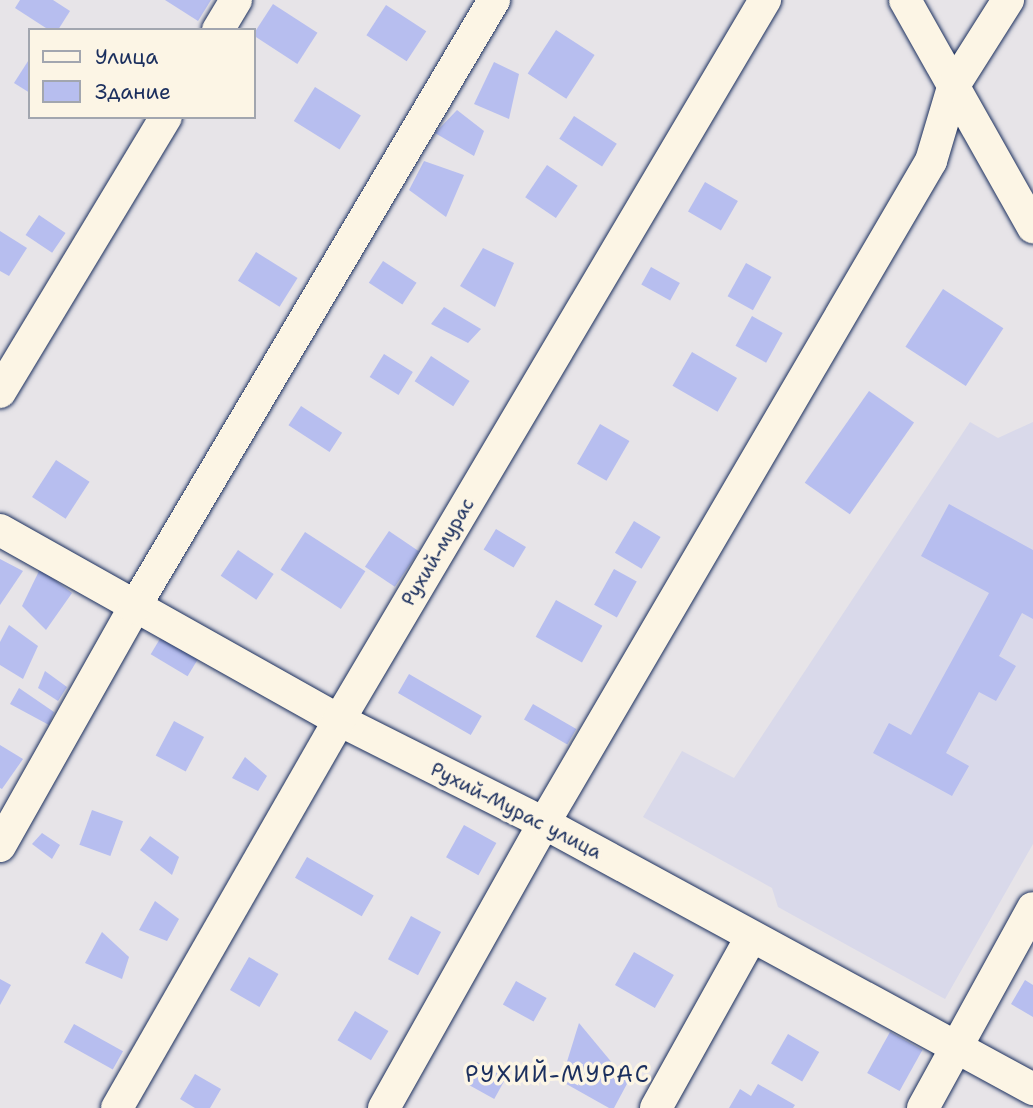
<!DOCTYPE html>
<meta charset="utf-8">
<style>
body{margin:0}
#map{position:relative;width:1033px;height:1108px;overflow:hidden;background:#e7e4e8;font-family:"Shantell Sans",sans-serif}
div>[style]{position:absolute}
.built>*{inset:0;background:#d9d9ea}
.building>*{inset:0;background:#b7beef;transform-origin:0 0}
.roads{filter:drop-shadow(0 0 2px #1b2f5e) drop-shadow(0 0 2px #1b2f5e)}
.minor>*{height:32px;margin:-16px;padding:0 16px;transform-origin:16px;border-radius:16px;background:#fcf5e5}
span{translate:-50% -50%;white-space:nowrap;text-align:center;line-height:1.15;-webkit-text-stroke:7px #fcf5e5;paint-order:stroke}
.street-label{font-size:19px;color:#1b2f5e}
.quarter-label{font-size:23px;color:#1b2f5e;letter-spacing:2px}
.legend{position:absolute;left:28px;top:28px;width:228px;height:91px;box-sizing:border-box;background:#fcf5e5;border:2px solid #a2a6af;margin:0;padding:9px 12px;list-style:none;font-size:21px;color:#1b2f5e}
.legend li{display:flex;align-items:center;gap:14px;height:35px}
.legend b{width:35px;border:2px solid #a2a6af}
</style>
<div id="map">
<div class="built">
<div style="clip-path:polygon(970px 422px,998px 438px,1033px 422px,1033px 844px,945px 999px,778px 907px,772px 888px,643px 817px,682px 751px,734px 778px)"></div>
</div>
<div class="building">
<div style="clip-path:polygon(20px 0,53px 0,70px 11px,58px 30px,49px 30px,15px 8px)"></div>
<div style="clip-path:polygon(165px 0,211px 0,198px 21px)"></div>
<div style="left:273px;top:4px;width:53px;height:37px;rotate:33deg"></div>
<div style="left:386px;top:5px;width:48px;height:36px;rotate:33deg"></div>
<div style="left:556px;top:30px;width:46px;height:52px;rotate:33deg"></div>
<div style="clip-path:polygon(30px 58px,30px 93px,14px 83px)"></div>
<div style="clip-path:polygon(494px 62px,519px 74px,509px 119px,474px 104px)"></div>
<div style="left:315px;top:87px;width:54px;height:40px;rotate:32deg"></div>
<div style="clip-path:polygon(457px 110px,484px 131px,474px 156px,435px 133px)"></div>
<div style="left:574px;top:116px;width:51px;height:27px;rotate:33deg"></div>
<div style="clip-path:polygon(424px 161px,464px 175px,446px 217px,409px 190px)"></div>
<div style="left:547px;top:165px;width:37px;height:39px;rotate:34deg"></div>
<div style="left:705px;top:182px;width:38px;height:34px;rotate:30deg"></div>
<div style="left:39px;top:215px;width:32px;height:24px;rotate:34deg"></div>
<div style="clip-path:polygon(0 231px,27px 248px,9px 276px,0 271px)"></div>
<div style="clip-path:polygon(483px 248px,514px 263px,495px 307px,460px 286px)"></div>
<div style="left:256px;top:252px;width:49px;height:34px;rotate:32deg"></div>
<div style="left:383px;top:261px;width:40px;height:26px;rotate:33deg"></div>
<div style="left:746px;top:263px;width:29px;height:38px;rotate:29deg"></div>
<div style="left:651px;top:267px;width:33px;height:20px;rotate:29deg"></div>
<div style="left:943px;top:289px;width:72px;height:69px;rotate:33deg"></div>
<div style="clip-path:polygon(444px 307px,481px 329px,468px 343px,431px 324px)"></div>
<div style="left:752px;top:316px;width:35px;height:34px;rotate:29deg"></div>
<div style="left:692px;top:352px;width:52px;height:39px;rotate:30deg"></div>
<div style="left:384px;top:354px;width:34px;height:27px;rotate:32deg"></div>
<div style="left:431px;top:356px;width:46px;height:30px;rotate:33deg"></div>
<div style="left:869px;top:391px;width:55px;height:112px;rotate:35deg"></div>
<div style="left:301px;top:406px;width:49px;height:23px;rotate:33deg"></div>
<div style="left:600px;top:424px;width:34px;height:46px;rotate:30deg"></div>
<div style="left:56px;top:460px;width:40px;height:44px;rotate:33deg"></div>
<div style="clip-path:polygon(949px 504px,1033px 550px,1033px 619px,1022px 613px,999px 656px,1016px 666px,996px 701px,979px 692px,946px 753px,969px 766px,952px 796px,873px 753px,889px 723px,911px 735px,989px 593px,921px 556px)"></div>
<div style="left:634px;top:521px;width:31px;height:37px;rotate:31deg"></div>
<div style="left:496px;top:529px;width:35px;height:24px;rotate:31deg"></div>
<div style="left:389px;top:531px;width:36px;height:43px;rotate:34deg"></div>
<div style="left:305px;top:532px;width:72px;height:45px;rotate:33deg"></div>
<div style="left:238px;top:550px;width:43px;height:31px;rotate:34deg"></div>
<div style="clip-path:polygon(0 559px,23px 571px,0 605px)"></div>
<div style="clip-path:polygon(40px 569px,72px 593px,46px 630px,22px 606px)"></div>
<div style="left:614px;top:569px;width:26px;height:41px;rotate:29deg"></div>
<div style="left:556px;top:600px;width:53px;height:42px;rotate:29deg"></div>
<div style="clip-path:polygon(9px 625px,38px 646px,23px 679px,0 665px,0 642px)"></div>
<div style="left:161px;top:637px;width:43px;height:20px;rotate:31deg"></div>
<div style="clip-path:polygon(45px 671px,67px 687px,58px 701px,38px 688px)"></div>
<div style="left:409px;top:674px;width:84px;height:22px;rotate:30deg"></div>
<div style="clip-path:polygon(19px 688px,54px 712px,49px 725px,10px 704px)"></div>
<div style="left:533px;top:704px;width:50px;height:18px;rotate:30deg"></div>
<div style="left:174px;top:721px;width:34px;height:39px;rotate:28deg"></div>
<div style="clip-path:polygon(0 745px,23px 759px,2px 789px,0 788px)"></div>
<div style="clip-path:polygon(245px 757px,267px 776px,258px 791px,232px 778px)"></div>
<div style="left:92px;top:810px;width:33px;height:37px;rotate:20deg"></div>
<div style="left:464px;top:825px;width:37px;height:37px;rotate:29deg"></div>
<div style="clip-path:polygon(42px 833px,60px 845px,52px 859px,32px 844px)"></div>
<div style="clip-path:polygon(150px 836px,179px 857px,172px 875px,140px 850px)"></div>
<div style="left:307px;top:857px;width:77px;height:24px;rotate:30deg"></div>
<div style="clip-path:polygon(155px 901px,179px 919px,167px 941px,139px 930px)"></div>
<div style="left:411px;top:916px;width:34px;height:49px;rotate:28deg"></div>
<div style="clip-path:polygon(102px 932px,129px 957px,122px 979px,85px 963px)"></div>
<div style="left:634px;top:952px;width:46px;height:38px;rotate:30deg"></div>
<div style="left:249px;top:957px;width:34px;height:38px;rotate:30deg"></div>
<div style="clip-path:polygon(0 979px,11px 985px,0 1005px)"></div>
<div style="clip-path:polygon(1025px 980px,1033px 985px,1033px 1017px,1011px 1004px)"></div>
<div style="left:516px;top:981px;width:35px;height:27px;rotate:29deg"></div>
<div style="left:355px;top:1011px;width:39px;height:34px;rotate:31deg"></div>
<div style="clip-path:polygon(579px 1023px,628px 1082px,614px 1108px,609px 1108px,561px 1081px)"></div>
<div style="left:74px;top:1024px;width:56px;height:21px;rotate:29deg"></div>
<div style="left:890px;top:1032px;width:37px;height:47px;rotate:29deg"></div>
<div style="left:788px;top:1034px;width:36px;height:34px;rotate:30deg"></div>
<div style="left:477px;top:1062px;width:33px;height:24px;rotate:29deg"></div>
<div style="clip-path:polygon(195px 1074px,221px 1089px,210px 1108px,195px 1108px,180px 1099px)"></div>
<div style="clip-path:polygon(758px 1084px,795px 1105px,793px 1108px,729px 1108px,740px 1089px,751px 1096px)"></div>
</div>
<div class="roads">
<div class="minor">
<div style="left:905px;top:0;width:261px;rotate:60.6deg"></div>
<div style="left:218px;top:30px;width:35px;rotate:-59deg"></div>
<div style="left:0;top:392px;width:321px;rotate:-58.9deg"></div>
<div style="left:0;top:530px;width:389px;rotate:29.3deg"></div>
<div style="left:339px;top:720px;width:229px;rotate:26.7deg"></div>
<div style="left:544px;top:823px;width:557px;rotate:28.54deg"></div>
<div style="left:0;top:846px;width:273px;rotate:-60.6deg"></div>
<div style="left:134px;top:608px;width:707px;rotate:-59.37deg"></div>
<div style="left:117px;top:1108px;width:447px;rotate:-60.2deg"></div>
<div style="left:339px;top:720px;width:837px;rotate:-59.39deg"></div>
<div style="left:384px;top:1108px;width:327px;rotate:-60.7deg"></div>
<div style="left:544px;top:823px;width:767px;rotate:-59.69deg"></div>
<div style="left:931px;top:161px;width:77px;rotate:-73.4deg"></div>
<div style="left:953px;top:87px;width:103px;rotate:-57.7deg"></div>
<div style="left:656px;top:1108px;width:196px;rotate:-60.9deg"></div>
<div style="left:923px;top:1108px;width:228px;rotate:-61.2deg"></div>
</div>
</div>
<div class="street-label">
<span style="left:438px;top:552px;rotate:-59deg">Рухий-мурас</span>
<span style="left:516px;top:811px;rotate:27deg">Рухий-Мурас улица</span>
</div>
<div class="quarter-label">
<span style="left:558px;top:1074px">РУХИЙ-МУРАС</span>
</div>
<ul class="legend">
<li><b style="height:9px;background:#fcf5e5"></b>Улица</li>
<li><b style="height:19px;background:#b7beef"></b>Здание</li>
</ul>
</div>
